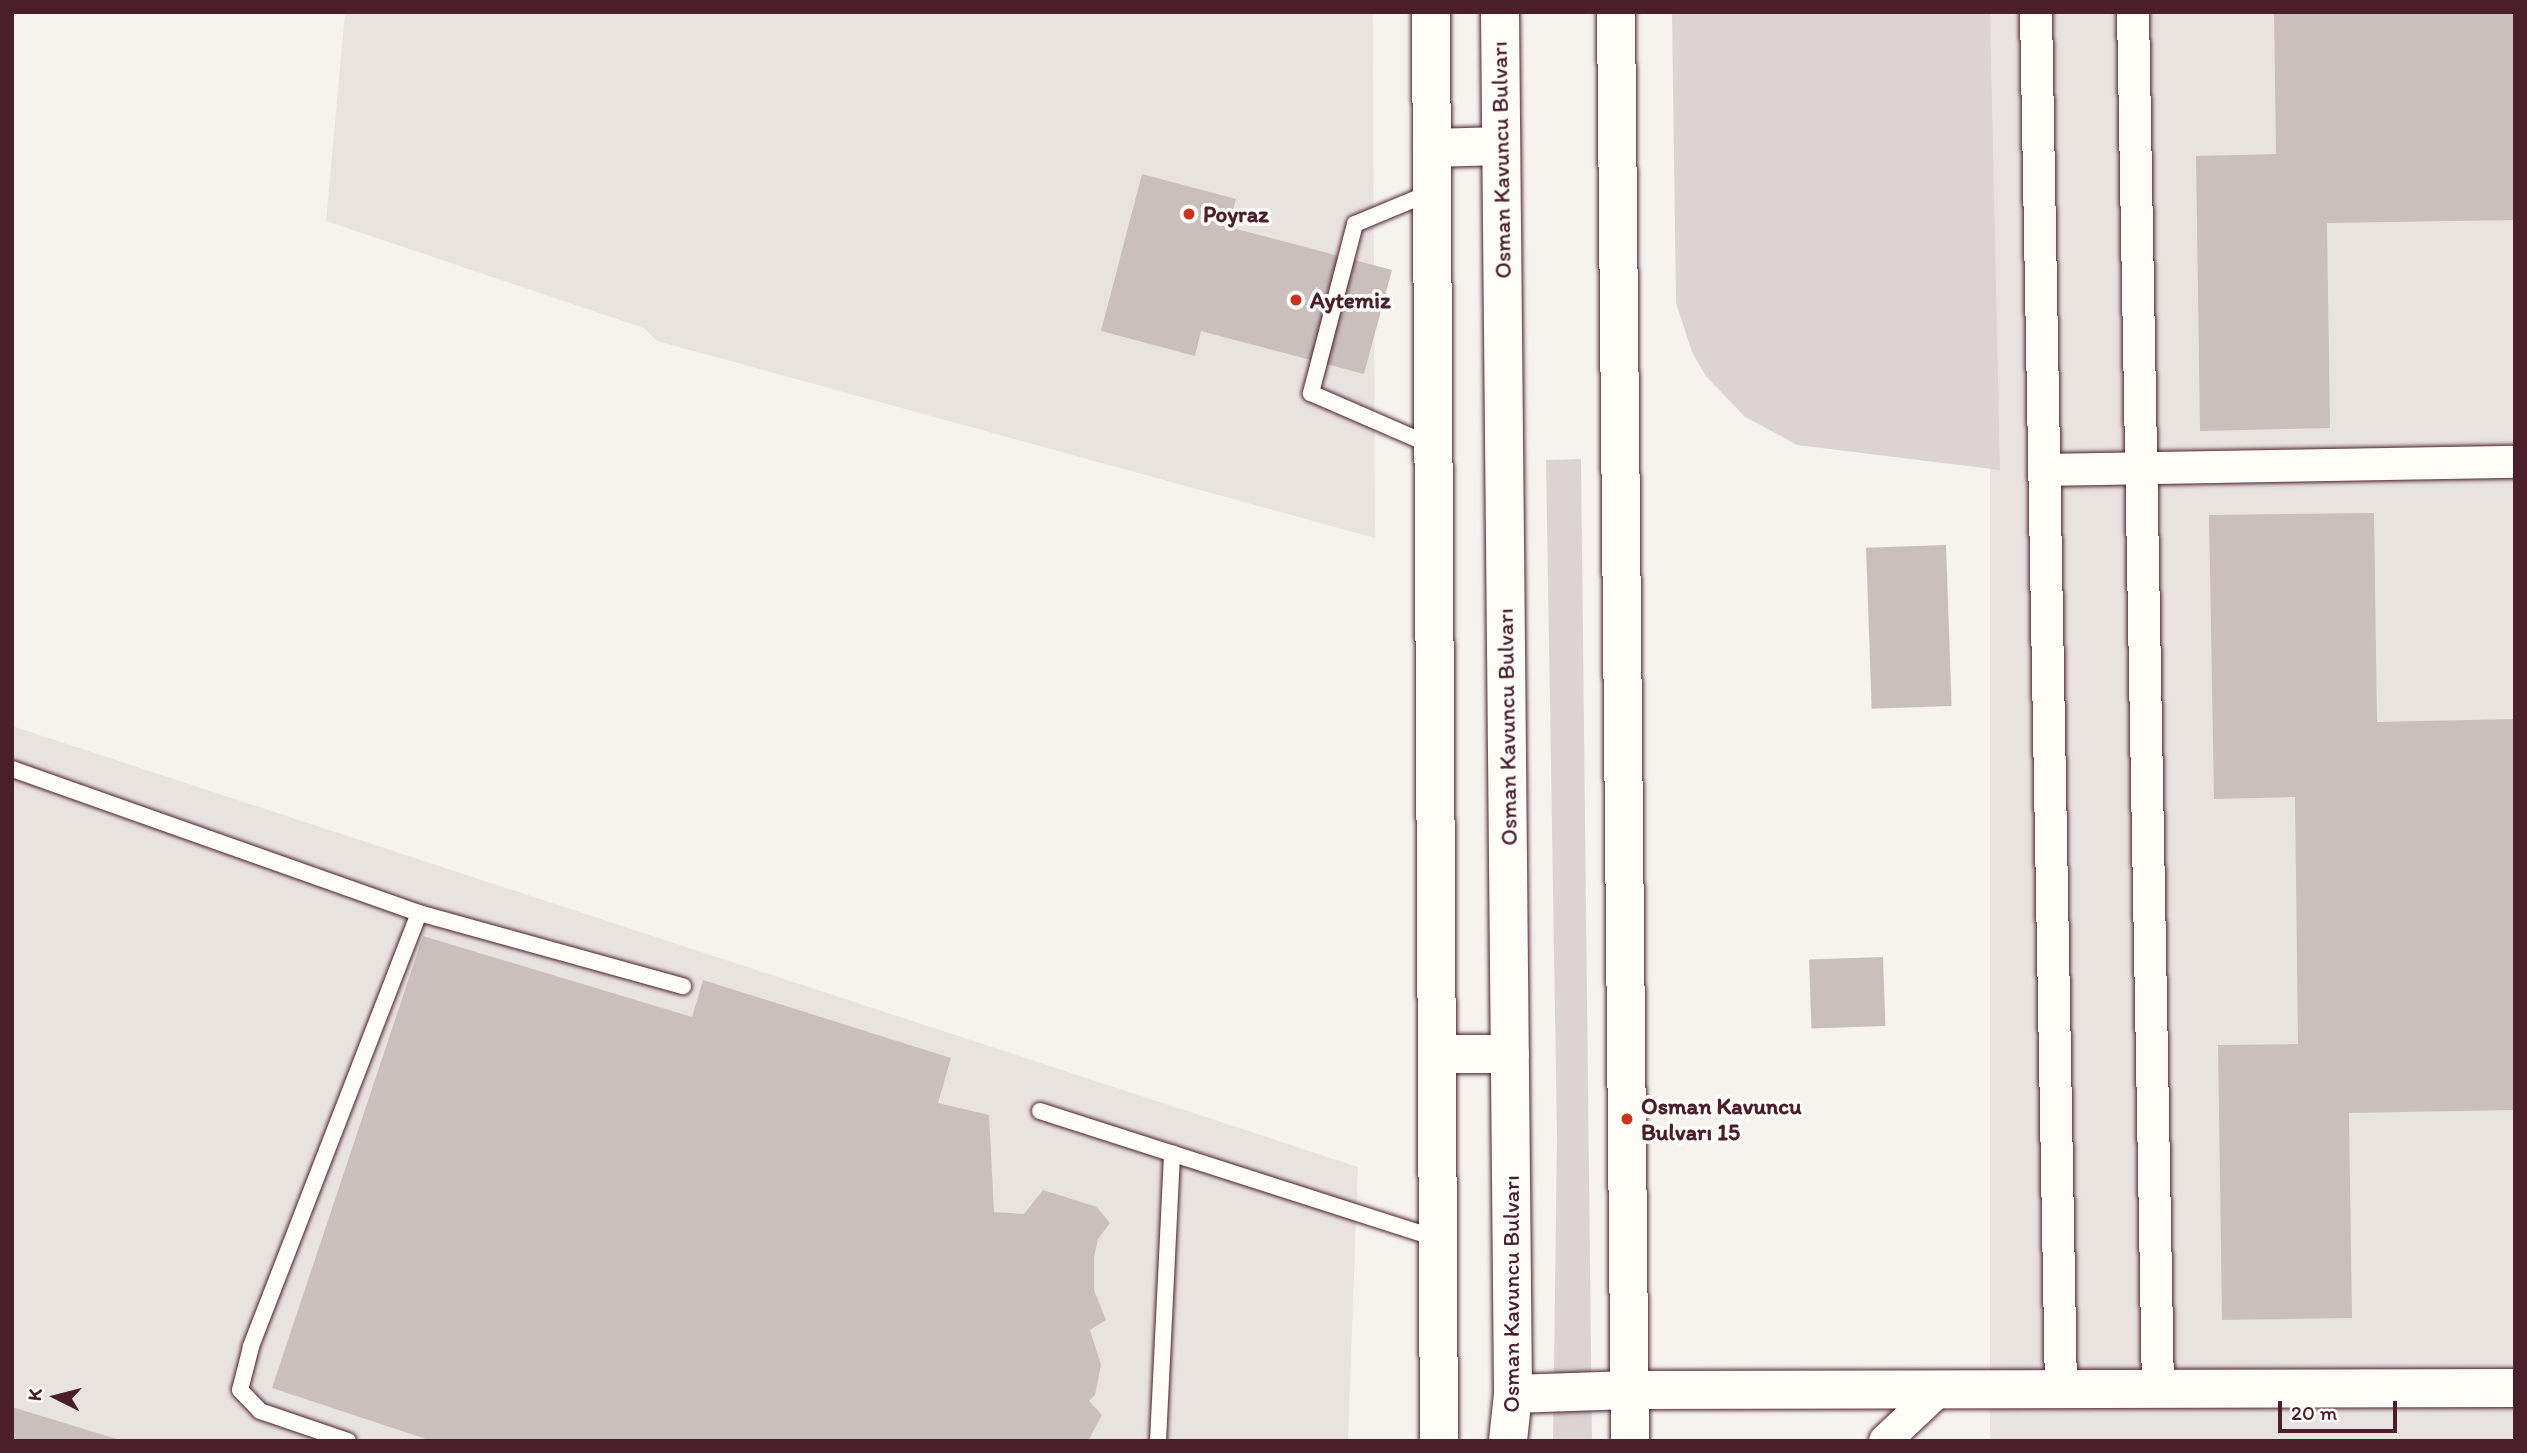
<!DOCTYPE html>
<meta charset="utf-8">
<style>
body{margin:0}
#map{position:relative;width:2527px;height:1453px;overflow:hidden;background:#f6f3ef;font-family:Itim,sans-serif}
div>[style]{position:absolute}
.built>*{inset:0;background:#e9e3e0;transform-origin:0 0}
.green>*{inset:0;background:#dcd4d2}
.building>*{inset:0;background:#cbbfbe;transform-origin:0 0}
.roads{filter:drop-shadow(0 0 2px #4a1f2b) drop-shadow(0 0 2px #4a1f2b)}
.lane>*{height:16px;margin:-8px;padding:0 8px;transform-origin:8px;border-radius:8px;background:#fdfcf7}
.street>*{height:32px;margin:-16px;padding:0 16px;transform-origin:16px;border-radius:16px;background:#fdfcf7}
.secondary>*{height:38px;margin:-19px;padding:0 19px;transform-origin:19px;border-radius:19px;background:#fdfcf7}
.highway>*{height:38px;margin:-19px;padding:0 19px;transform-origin:19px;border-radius:19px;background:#fdfcf7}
.dots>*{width:19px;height:19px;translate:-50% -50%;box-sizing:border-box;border:4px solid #fdfcf7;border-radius:50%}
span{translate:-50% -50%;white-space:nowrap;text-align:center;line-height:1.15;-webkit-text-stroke:7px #fdfcf7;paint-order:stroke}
.street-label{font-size:23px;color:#4a1f2b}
.poi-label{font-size:23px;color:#4a1f2b;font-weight:700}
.left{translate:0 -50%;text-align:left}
.frame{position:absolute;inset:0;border:14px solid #4a1f2b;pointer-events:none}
.north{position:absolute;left:21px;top:1362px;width:70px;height:70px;-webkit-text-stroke:5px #fdfcf7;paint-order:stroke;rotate:276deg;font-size:19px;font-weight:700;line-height:28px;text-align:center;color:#4a1f2b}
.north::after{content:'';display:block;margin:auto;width:24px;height:32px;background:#4a1f2b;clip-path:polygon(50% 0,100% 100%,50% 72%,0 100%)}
.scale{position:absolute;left:2278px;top:1401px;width:119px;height:32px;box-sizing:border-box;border:4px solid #4a1f2b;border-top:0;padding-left:9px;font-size:21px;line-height:24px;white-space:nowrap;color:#4a1f2b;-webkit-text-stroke:5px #fdfcf7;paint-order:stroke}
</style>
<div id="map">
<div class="built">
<div style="clip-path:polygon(345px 12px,1373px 12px,1375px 538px,657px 341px,644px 328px,326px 221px)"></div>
<div style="left:1990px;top:12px;width:525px;height:1429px"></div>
<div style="clip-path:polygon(12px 726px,1358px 1167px,1348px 1441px,12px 1441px)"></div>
</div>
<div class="green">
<div style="clip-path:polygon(1672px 12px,1990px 12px,2000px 470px,1797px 445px,1744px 416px,1705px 375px,1692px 352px,1676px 303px)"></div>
<div style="clip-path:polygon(1581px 459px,1592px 1441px,1553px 1441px,1557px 1137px,1546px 460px)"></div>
</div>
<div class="building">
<div style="clip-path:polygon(2274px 12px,2515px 12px,2515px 220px,2327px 223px,2330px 428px,2200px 431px,2196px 156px,2276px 154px)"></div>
<div style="clip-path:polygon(1142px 174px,1236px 199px,1229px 227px,1392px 270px,1364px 374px,1201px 331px,1195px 356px,1101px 331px)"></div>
<div style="clip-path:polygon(2374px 513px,2377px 722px,2515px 719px,2515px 1110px,2349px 1113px,2352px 1318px,2222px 1320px,2218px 1045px,2298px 1044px,2295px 797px,2214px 799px,2209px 515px)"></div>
<div style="left:1946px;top:545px;width:161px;height:80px;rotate:88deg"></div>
<div style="clip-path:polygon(423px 936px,692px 1017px,703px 980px,951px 1058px,938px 1103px,989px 1115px,994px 1212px,1024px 1214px,1043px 1190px,1097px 1207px,1110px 1223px,1098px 1239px,1094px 1257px,1094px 1290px,1106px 1320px,1090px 1330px,1101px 1365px,1095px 1395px,1089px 1401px,1102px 1415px,1088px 1441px,432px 1441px,272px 1388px)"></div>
<div style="left:1883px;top:957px;width:69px;height:74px;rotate:88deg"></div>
<div style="clip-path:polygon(12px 1407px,120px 1440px,119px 1441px,12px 1441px)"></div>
</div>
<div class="roads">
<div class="lane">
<div style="left:1432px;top:192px;width:83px;rotate:157.4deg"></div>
<div style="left:1355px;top:224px;width:175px;rotate:104.6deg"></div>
<div style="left:1311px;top:393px;width:133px;rotate:23.5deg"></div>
<div style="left:12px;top:769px;width:432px;rotate:19.5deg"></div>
<div style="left:419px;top:913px;width:465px;rotate:111.2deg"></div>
<div style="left:251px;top:1347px;width:44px;rotate:104.3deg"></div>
<div style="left:240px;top:1390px;width:29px;rotate:46deg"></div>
<div style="left:260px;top:1411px;width:93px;rotate:18.8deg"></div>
<div style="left:419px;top:913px;width:274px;rotate:15.5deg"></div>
<div style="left:1040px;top:1111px;width:419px;rotate:17.8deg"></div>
<div style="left:1158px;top:1441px;width:288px;rotate:-87.2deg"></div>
</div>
<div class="street">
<div style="left:2036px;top:12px;width:1377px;rotate:88.96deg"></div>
<div style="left:2133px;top:12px;width:1377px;rotate:88.96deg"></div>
<div style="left:2044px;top:470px;width:471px;rotate:-1deg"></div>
<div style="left:1885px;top:1441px;width:76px;rotate:-43.4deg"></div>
</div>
<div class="secondary">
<div style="left:1431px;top:12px;width:1429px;rotate:89.68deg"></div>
<div style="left:1513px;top:1394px;width:117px;rotate:-2deg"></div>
<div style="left:1630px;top:1390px;width:885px;rotate:-0.13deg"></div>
</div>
<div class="highway">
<div style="left:1500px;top:12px;width:1382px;rotate:89.46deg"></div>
<div style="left:1513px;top:1394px;width:47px;rotate:96.1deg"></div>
<div style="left:1616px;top:12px;width:1429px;rotate:89.44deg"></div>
<div style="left:1432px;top:148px;width:69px;rotate:-1.7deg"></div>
<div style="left:1440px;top:1054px;width:70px"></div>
</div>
</div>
<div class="dots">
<div style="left:1189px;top:214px;background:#c8321e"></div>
<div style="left:1296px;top:300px;background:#c8321e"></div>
<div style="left:1627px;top:1119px;background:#c8321e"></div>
</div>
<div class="street-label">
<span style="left:1501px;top:160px;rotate:-91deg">Osman Kavuncu Bulvarı</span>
<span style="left:1507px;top:727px;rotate:-91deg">Osman Kavuncu Bulvarı</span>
<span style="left:1511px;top:1294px;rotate:-90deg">Osman Kavuncu Bulvarı</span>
</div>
<div class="poi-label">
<span class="left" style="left:1203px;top:214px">Poyraz</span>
<span class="left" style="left:1310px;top:300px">Aytemiz</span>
<span class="left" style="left:1641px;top:1119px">Osman Kavuncu<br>Bulvarı 15</span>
</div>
<div class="frame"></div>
<div class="north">K</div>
<div class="scale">20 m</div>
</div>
